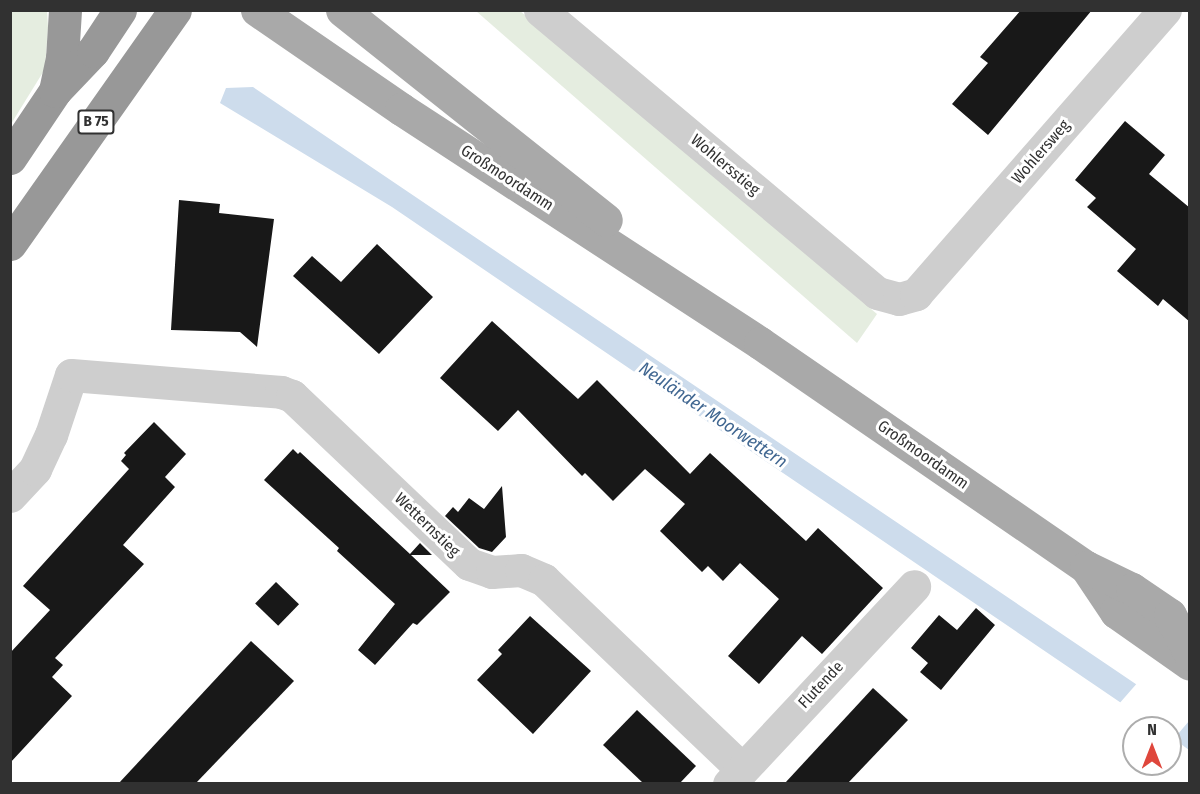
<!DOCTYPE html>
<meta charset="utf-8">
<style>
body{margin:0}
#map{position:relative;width:1200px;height:794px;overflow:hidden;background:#fff;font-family:"Fira Sans Condensed",sans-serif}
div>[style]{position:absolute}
.green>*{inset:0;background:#e5ede0}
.water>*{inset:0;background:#cddcec}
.pier>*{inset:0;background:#fff}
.building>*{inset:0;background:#181818;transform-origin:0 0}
.minor>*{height:33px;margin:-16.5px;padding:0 16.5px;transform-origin:16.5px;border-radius:16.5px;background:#cecece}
.major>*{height:33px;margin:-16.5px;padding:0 16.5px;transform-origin:16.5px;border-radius:16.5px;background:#a9a9a9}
.highway>*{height:33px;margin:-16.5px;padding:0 16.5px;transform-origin:16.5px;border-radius:16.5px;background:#989898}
span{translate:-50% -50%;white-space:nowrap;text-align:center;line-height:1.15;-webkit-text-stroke:6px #fff;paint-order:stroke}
.shield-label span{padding:2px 4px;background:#fff;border:2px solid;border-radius:4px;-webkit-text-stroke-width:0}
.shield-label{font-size:15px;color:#313131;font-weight:700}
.street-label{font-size:16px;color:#313131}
.water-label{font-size:18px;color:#416791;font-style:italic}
.frame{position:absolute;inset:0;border:12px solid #313131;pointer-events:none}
.north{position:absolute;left:1122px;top:716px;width:60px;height:60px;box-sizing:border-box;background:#fff;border:2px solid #adadad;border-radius:50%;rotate:0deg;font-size:16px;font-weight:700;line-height:24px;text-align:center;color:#313131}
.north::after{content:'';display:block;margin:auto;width:21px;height:27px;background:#df473c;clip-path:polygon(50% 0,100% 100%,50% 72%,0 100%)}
</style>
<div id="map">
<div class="green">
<div style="clip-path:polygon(11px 11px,47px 11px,48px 27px,45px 69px,11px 124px)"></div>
<div style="clip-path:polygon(476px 11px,520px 11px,877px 314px,857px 343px)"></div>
</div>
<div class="water">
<div style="clip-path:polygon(253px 87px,1189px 720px,1189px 750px,1170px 736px,1170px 728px,1158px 728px,392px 207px,220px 103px,226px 88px)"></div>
</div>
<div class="pier">
<div style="clip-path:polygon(1139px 681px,1190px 717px,1189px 721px,1172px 741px,1170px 728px,1152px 728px,1118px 705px)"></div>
</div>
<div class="building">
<div style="clip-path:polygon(1021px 10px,1092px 10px,988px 135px,952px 104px,988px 63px,980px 57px)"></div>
<div style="clip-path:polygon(1125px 121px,1165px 155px,1149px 174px,1190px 208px,1190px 322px,1163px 299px,1158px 306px,1117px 271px,1136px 249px,1087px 207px,1096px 198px,1075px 180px)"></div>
<div style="clip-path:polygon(179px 200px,220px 204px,219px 213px,274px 219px,257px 347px,240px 332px,171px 330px)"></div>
<div style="clip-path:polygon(377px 244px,433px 297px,379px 354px,293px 276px,312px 256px,341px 282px)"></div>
<div style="clip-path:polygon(492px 321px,578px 399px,597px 380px,690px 474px,710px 453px,806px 541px,818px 528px,883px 588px,822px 654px,802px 636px,759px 684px,728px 656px,779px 599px,740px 563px,723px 581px,708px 566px,702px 572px,660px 531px,685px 504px,645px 469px,613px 501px,585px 473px,582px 476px,518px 410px,498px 431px,440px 378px)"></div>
<div style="clip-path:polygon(154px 422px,186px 454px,165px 477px,175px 487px,123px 545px,144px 564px,55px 658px,63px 665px,52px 677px,72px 696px,10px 763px,10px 653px,50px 610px,23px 586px,129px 469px,121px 461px,126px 455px,124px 453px)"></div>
<div style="clip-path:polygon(293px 449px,298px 454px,300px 452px,410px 554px,420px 543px,432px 555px,411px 555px,450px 592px,417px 625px,413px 623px,375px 665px,358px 650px,395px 604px,337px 551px,339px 548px,264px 480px)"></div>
<div style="clip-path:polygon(502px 486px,506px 537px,492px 552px,479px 548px,445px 516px,453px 507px,458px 512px,469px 498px,484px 509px)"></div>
<div style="left:276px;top:582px;width:32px;height:30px;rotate:44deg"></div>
<div style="clip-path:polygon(976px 608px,995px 625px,941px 690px,920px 672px,928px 663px,911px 648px,939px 615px,957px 630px)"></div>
<div style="clip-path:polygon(530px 616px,591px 671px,533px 734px,477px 680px,502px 654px,498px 650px)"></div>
<div style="clip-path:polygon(251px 641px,294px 681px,196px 783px,119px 783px)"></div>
<div style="clip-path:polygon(873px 688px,908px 720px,848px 783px,785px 783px)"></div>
<div style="clip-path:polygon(637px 710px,696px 766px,680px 783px,643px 783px,603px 745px)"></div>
</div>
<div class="minor">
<div style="left:540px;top:10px;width:440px;rotate:40deg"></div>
<div style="left:877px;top:293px;width:23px;rotate:15deg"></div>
<div style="left:899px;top:299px;width:18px;rotate:-16deg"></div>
<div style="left:916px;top:294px;width:378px;rotate:-48.8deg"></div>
<div style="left:10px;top:496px;width:37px;rotate:-47deg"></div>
<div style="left:35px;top:469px;width:38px;rotate:-65deg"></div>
<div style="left:51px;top:435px;width:63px;rotate:-71.6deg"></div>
<div style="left:71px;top:375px;width:211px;rotate:4.6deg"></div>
<div style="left:281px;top:392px;width:12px;rotate:20deg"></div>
<div style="left:292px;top:396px;width:244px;rotate:43.5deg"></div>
<div style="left:469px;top:564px;width:24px;rotate:19deg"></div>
<div style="left:492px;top:572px;width:29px;rotate:-4deg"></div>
<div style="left:521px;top:570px;width:25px;rotate:23deg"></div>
<div style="left:544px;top:580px;width:274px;rotate:43.7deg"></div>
<div style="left:729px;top:784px;width:271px;rotate:-46.9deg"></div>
</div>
<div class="major">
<div style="left:257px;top:10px;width:175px;rotate:34.5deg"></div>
<div style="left:401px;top:109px;width:429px;rotate:33.1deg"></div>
<div style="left:760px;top:343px;width:396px;rotate:34.5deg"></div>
<div style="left:1086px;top:567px;width:54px;rotate:56.3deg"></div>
<div style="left:1116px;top:612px;width:90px;rotate:35.1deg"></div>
<div style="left:342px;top:10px;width:337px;rotate:38.5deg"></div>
<div style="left:1086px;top:567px;width:51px;rotate:25.6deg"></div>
<div style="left:1132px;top:589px;width:46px;rotate:34.4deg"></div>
<div style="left:1170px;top:615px;width:44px;rotate:62.9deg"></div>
</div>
<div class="highway">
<div style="left:55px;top:91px;width:34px;rotate:-78deg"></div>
<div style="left:62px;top:58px;width:48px;rotate:-86.4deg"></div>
<div style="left:10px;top:158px;width:81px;rotate:-56.1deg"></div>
<div style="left:55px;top:91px;width:55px;rotate:-46.5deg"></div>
<div style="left:93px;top:51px;width:49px;rotate:-56.6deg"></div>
<div style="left:10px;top:244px;width:286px;rotate:-54.8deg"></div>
</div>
<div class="shield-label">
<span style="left:96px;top:122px">B 75</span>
</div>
<div class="street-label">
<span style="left:1041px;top:152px;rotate:-49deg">Wohlersweg</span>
<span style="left:725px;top:165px;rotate:40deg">Wohlersstieg</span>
<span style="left:507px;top:178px;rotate:33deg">Großmoordamm</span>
<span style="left:923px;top:455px;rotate:35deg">Großmoordamm</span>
<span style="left:427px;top:525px;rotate:44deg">Wetternstieg</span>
<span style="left:821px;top:685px;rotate:-47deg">Flutende</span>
</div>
<div class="water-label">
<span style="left:713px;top:415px;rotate:34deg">Neuländer Moorwettern</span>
</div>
<div class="frame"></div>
<div class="north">N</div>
</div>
